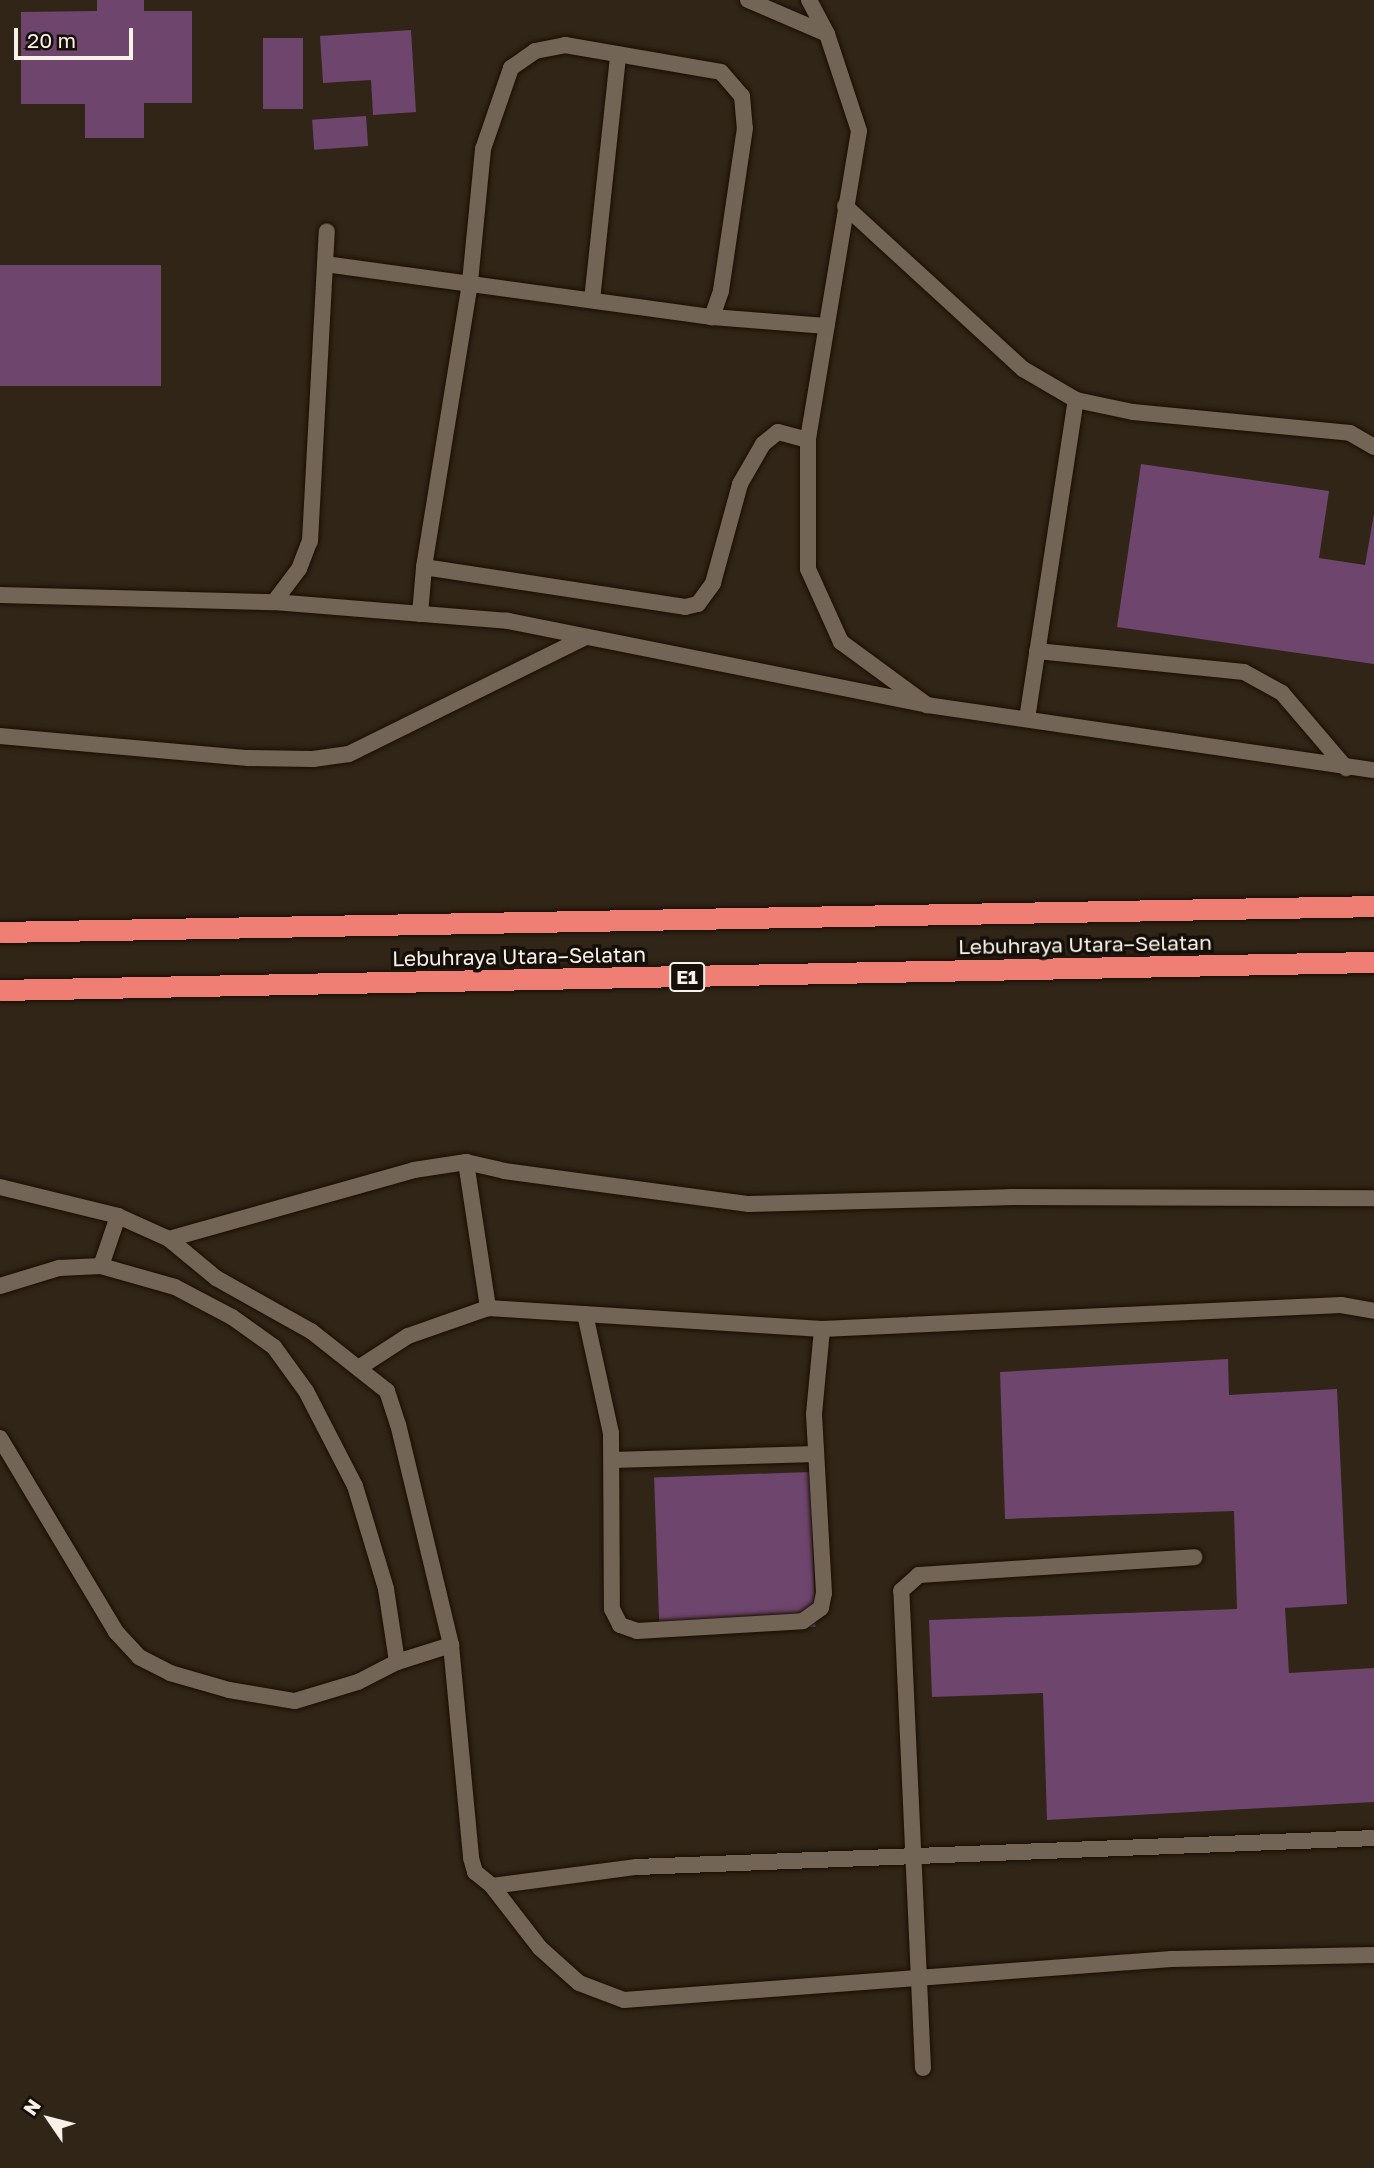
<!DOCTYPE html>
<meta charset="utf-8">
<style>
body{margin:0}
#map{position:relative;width:1374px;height:2168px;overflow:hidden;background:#302517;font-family:"Golos Text",sans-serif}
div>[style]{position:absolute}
.building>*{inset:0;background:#6e456c;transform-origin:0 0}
.roads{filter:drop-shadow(0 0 2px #180e02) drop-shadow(0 0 2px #180e02)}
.service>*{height:16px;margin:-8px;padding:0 8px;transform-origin:8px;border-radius:8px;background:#726555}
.motorway>*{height:21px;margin:-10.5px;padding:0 10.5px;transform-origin:10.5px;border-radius:10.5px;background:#ef7f74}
span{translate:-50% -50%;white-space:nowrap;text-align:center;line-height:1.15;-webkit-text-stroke:7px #140f09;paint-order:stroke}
.shield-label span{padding:2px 5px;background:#140f09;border:2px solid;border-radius:5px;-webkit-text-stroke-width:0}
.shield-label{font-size:19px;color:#f9f1e8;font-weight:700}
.street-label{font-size:21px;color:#f9f1e8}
.north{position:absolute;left:14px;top:2084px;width:70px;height:70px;-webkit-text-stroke:5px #140f09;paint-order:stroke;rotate:305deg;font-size:19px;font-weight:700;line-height:28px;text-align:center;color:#f9f1e8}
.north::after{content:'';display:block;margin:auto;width:24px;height:32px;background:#f9f1e8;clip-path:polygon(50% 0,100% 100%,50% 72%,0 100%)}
.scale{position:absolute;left:14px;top:28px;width:119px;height:32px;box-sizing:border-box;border:4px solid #f9f1e8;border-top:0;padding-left:9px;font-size:21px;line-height:24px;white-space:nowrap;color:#f9f1e8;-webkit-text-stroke:5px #140f09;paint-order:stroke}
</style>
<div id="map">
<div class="building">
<div style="clip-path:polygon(97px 0,144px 0,144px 11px,192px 11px,192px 103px,144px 103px,144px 138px,85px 138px,85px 104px,21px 104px,21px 12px,97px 11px)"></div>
<div style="clip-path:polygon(411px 30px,416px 112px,373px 115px,371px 80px,323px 83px,320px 36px)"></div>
<div style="left:263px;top:38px;width:40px;height:71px"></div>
<div style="left:366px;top:116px;width:30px;height:54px;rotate:86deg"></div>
<div style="left:161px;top:265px;width:121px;height:161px;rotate:90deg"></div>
<div style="clip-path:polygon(1141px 464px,1329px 491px,1319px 558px,1365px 565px,1374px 514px,1374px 664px,1117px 627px)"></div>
<div style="clip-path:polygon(1228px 1359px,1229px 1395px,1337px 1389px,1347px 1604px,1285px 1608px,1289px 1673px,1374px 1668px,1374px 1802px,1047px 1820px,1043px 1693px,932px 1697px,929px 1620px,1237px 1609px,1234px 1511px,1005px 1519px,1000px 1372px)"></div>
<div style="left:810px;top:1472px;width:155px;height:156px;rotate:88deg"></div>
</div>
<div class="roads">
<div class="service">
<div style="left:748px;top:0;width:86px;rotate:23.3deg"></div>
<div style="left:809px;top:0;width:38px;rotate:62deg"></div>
<div style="left:827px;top:34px;width:102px;rotate:71.7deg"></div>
<div style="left:859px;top:131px;width:313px;rotate:99.4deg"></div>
<div style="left:808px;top:440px;width:129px;rotate:90deg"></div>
<div style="left:808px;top:569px;width:80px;rotate:65.7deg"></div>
<div style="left:841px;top:642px;width:107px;rotate:36.2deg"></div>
<div style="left:927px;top:705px;width:452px;rotate:8.3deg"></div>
<div style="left:845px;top:206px;width:241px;rotate:42.5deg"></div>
<div style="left:1023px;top:369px;width:61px;rotate:30.3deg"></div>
<div style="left:1076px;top:400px;width:58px;rotate:11.9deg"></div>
<div style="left:1133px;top:412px;width:218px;rotate:5.5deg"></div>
<div style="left:1350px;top:433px;width:28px;rotate:30deg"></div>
<div style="left:325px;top:264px;width:391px;rotate:7.8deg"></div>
<div style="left:712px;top:317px;width:115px;rotate:4.5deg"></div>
<div style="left:592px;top:300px;width:246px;rotate:-83.9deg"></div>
<div style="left:424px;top:567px;width:264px;rotate:8.7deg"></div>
<div style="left:685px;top:607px;width:13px;rotate:-13deg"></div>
<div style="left:698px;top:604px;width:26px;rotate:-54deg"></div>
<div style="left:713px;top:583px;width:103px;rotate:-74.7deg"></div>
<div style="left:740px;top:484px;width:46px;rotate:-60.1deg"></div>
<div style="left:763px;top:444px;width:19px;rotate:-39deg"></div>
<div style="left:778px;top:432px;width:31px;rotate:15deg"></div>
<div style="left:0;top:595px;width:274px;rotate:1.5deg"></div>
<div style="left:274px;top:602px;width:235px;rotate:4.6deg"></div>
<div style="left:508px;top:621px;width:423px;rotate:11.3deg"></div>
<div style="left:274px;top:602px;width:41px;rotate:-52.9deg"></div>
<div style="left:299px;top:569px;width:30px;rotate:-69deg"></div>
<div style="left:310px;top:541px;width:310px;rotate:-86.9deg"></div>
<div style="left:420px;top:614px;width:47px;rotate:-85.1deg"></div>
<div style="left:424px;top:567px;width:289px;rotate:-80.8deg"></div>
<div style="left:470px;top:282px;width:134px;rotate:-84.4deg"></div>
<div style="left:483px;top:149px;width:86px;rotate:-70.9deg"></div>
<div style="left:511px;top:68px;width:29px;rotate:-35deg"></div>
<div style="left:535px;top:51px;width:31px;rotate:-11deg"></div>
<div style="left:565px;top:45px;width:158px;rotate:9.8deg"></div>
<div style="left:721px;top:72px;width:32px;rotate:49deg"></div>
<div style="left:742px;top:96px;width:32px;rotate:85deg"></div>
<div style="left:745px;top:128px;width:165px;rotate:98.4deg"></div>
<div style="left:721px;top:291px;width:28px;rotate:109deg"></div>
<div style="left:1037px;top:651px;width:208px;rotate:5.8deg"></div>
<div style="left:1244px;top:672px;width:43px;rotate:28.9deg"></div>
<div style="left:1282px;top:693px;width:99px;rotate:49.5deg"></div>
<div style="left:1027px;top:719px;width:323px;rotate:-81.3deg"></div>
<div style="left:0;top:736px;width:249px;rotate:5.1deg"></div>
<div style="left:248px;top:758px;width:65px;rotate:0.9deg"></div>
<div style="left:313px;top:759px;width:36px;rotate:-8deg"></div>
<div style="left:349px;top:754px;width:262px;rotate:-26.3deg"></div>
<div style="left:466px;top:1162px;width:148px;rotate:81.4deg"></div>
<div style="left:0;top:1187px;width:122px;rotate:13.8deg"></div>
<div style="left:118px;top:1216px;width:56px;rotate:24.3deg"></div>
<div style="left:169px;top:1239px;width:61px;rotate:39.7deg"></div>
<div style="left:216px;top:1278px;width:109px;rotate:29.2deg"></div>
<div style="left:311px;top:1331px;width:97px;rotate:38.3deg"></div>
<div style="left:387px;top:1391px;width:35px;rotate:72deg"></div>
<div style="left:398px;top:1424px;width:227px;rotate:76.5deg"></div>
<div style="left:451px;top:1645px;width:214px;rotate:84.6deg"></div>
<div style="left:471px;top:1858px;width:15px;rotate:74deg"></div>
<div style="left:475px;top:1872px;width:22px;rotate:39deg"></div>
<div style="left:492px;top:1886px;width:146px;rotate:-7.5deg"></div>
<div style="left:637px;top:1867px;width:738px;rotate:-2.25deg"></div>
<div style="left:169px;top:1239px;width:255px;rotate:-15.7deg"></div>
<div style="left:414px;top:1170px;width:53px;rotate:-8.7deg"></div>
<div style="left:466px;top:1162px;width:39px;rotate:13deg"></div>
<div style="left:504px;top:1171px;width:247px;rotate:7.7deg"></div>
<div style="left:749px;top:1204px;width:263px;rotate:-1.5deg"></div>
<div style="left:1012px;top:1197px;width:362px;rotate:0.2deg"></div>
<div style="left:101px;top:1266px;width:53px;rotate:-71.2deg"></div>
<div style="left:0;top:1286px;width:62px;rotate:-17deg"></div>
<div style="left:59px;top:1268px;width:42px;rotate:-2.7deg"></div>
<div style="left:101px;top:1266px;width:77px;rotate:15.8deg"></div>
<div style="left:175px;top:1287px;width:64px;rotate:27.8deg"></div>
<div style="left:232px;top:1317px;width:52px;rotate:35.5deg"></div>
<div style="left:274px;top:1347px;width:54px;rotate:54deg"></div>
<div style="left:306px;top:1391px;width:107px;rotate:62.7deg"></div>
<div style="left:355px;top:1486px;width:108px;rotate:73.2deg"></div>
<div style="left:386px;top:1589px;width:74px;rotate:81.4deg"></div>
<div style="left:585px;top:1314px;width:122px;rotate:77.7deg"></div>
<div style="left:611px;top:1433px;width:176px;rotate:89.7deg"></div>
<div style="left:612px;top:1609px;width:18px;rotate:63deg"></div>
<div style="left:620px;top:1625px;width:18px;rotate:19deg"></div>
<div style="left:637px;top:1631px;width:166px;rotate:-3.4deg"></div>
<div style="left:803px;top:1621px;width:22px;rotate:-36deg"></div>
<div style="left:821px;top:1608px;width:15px;rotate:-79deg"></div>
<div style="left:824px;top:1593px;width:179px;rotate:-93.2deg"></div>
<div style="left:814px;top:1414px;width:85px;rotate:-84.6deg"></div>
<div style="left:360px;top:1367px;width:57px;rotate:-32.9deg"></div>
<div style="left:408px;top:1336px;width:85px;rotate:-19.3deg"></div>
<div style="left:488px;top:1308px;width:335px;rotate:3.6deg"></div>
<div style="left:822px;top:1329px;width:520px;rotate:-2.65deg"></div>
<div style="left:1341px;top:1305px;width:34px;rotate:10deg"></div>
<div style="left:0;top:1438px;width:226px;rotate:59.1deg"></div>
<div style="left:116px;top:1632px;width:34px;rotate:47deg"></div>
<div style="left:139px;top:1657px;width:35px;rotate:27deg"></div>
<div style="left:170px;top:1673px;width:61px;rotate:16.1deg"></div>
<div style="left:229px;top:1690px;width:67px;rotate:9.5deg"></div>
<div style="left:295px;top:1701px;width:66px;rotate:-16.8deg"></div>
<div style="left:358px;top:1682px;width:44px;rotate:-27.1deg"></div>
<div style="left:397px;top:1662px;width:57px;rotate:-17.5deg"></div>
<div style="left:612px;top:1460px;width:204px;rotate:-1.7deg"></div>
<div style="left:492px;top:1886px;width:78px;rotate:52.3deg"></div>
<div style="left:540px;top:1948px;width:52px;rotate:41.9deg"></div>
<div style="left:579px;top:1983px;width:48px;rotate:20.7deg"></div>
<div style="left:624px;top:2000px;width:549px;rotate:-4.29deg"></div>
<div style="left:1171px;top:1959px;width:203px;rotate:-1.1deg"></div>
<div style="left:923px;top:2068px;width:478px;rotate:-92.6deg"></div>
<div style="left:901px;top:1591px;width:24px;rotate:-42deg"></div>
<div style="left:919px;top:1575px;width:276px;rotate:-3.7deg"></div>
</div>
<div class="motorway">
<div style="left:0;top:932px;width:1374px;rotate:-1.08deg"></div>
<div style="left:0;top:990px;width:1374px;rotate:-1.17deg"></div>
</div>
</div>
<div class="shield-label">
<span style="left:687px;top:977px">E1</span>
</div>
<div class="street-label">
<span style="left:1085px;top:944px;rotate:-1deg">Lebuhraya Utara–Selatan</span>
<span style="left:519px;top:956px;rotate:-1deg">Lebuhraya Utara–Selatan</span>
</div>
<div class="north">N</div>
<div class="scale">20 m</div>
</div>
